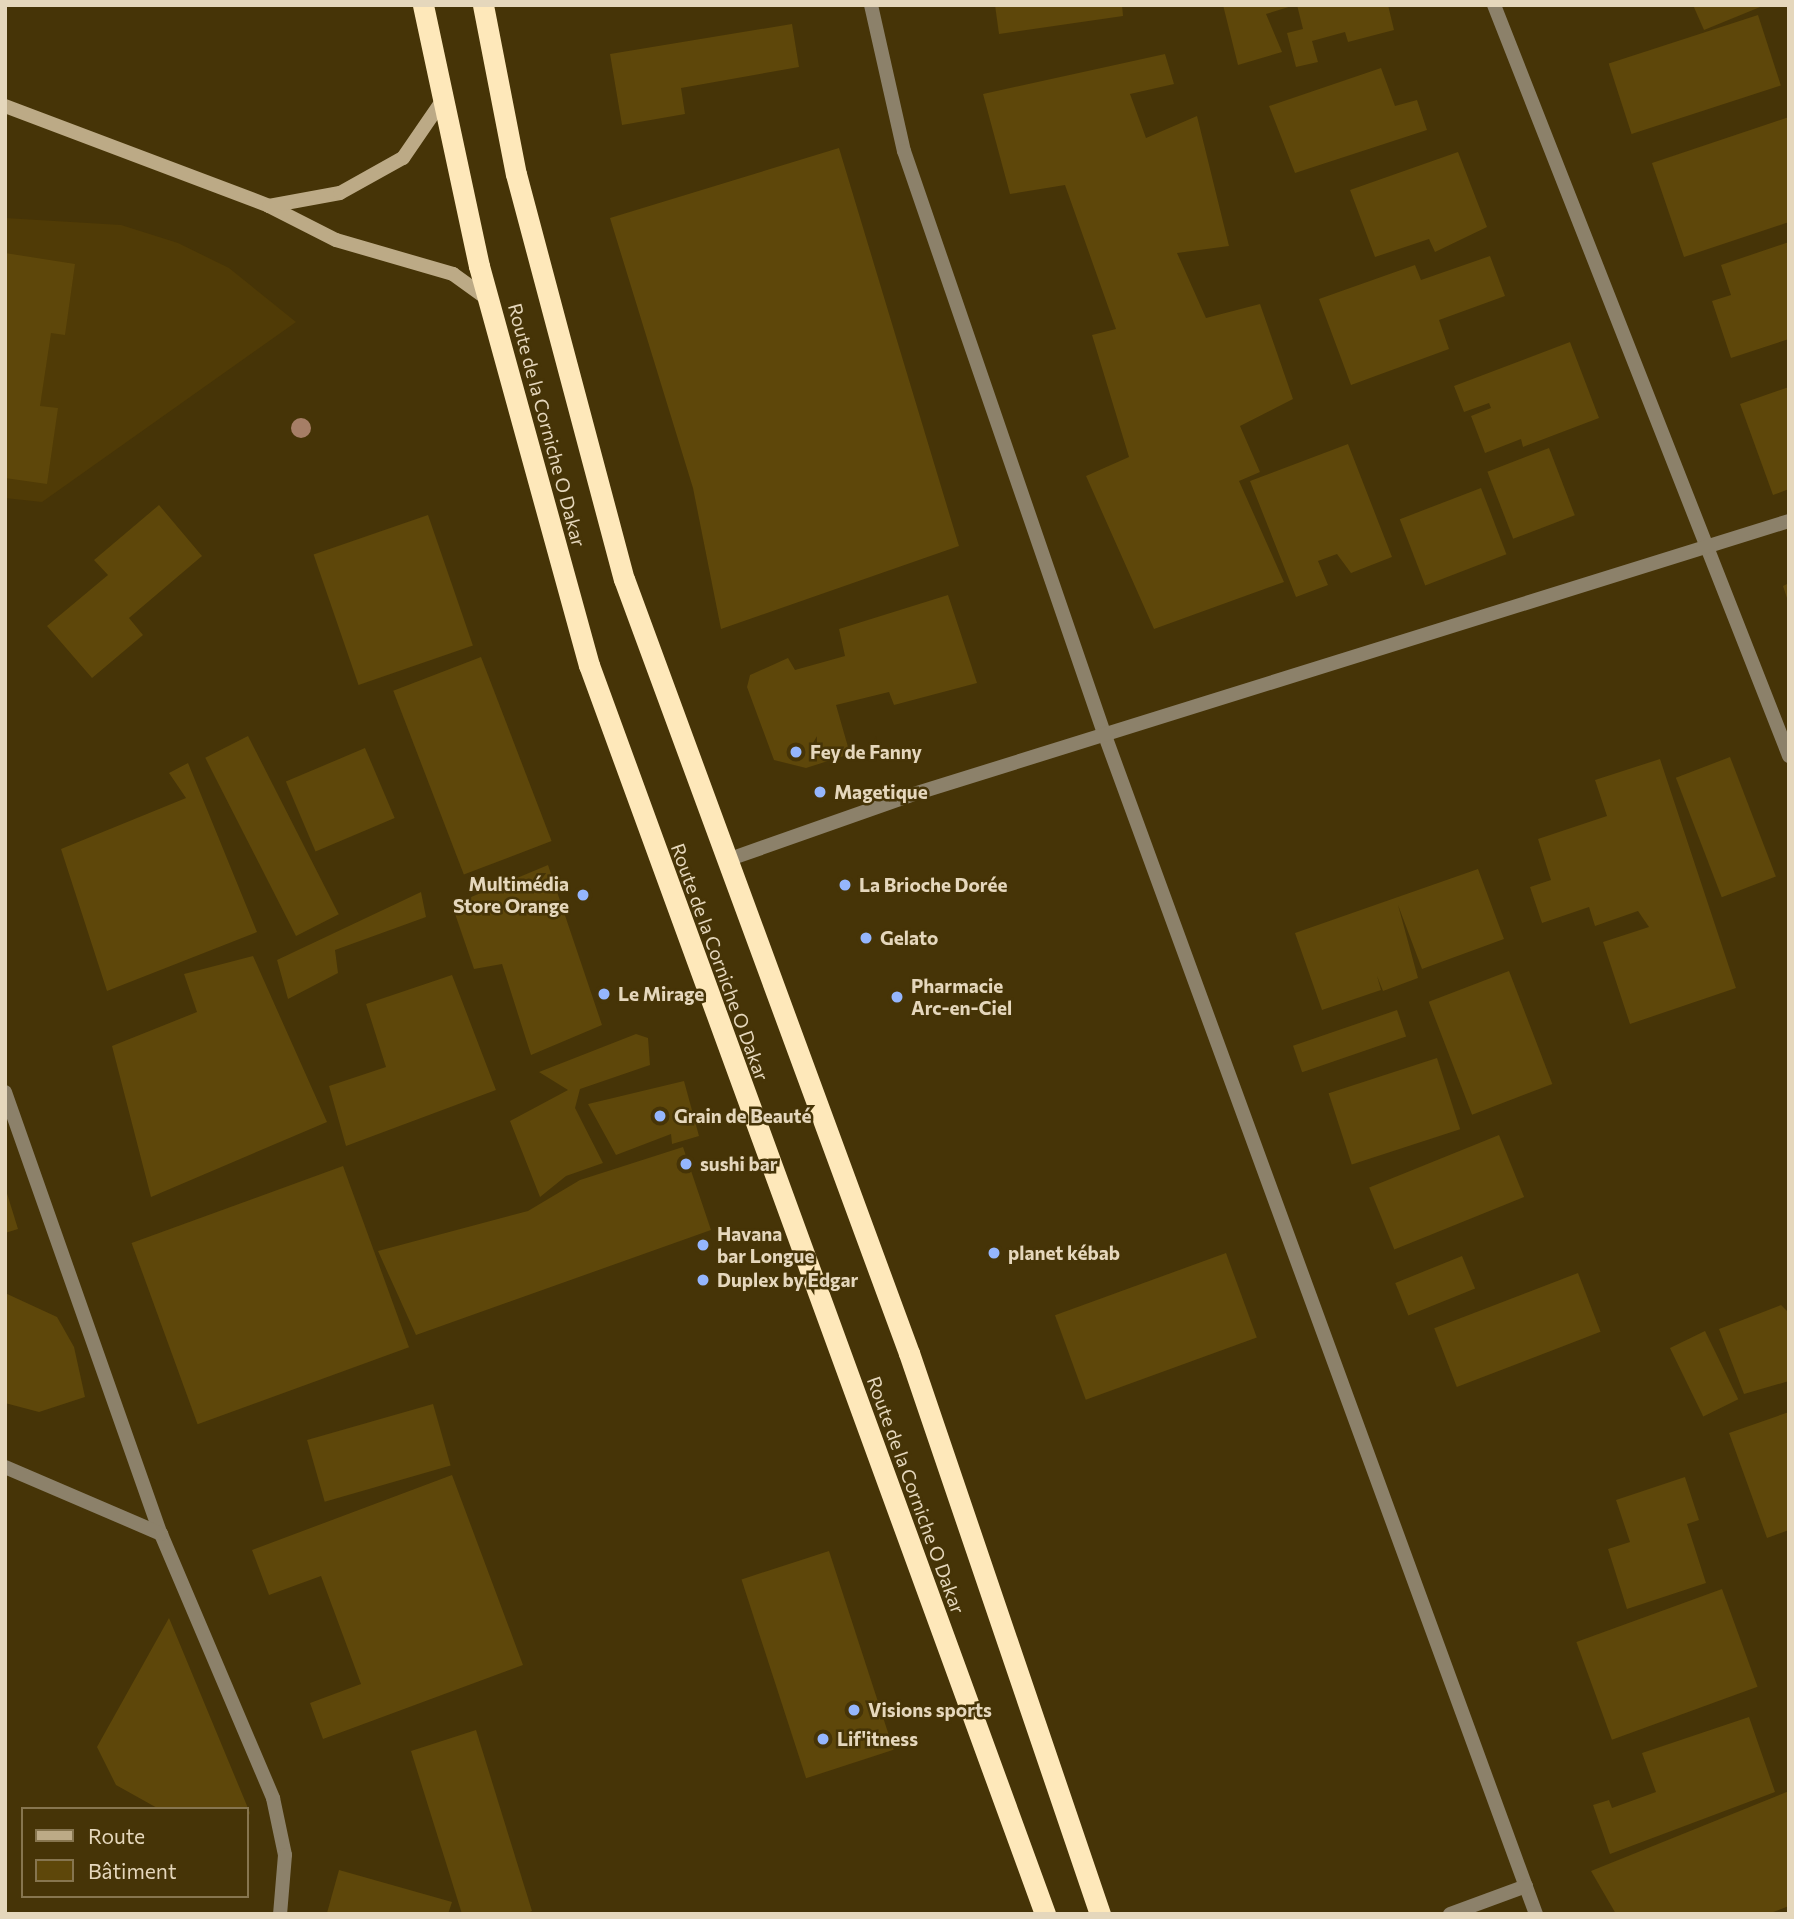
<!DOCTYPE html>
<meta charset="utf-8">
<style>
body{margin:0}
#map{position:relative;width:1794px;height:1919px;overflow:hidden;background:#463407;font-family:Commissioner,sans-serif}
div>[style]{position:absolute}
.built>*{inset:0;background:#503b06}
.building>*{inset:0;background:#5e470a;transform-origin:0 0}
.street>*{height:14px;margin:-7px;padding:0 7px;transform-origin:7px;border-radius:7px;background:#8c816a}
.secondary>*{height:14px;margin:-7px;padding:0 7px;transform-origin:7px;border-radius:7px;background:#bcaa86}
.highway>*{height:21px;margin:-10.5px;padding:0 10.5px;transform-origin:10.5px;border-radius:10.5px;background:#fee8ba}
.trees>*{width:20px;height:20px;margin:-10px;border-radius:50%;background:#a67e66}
.dots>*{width:19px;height:19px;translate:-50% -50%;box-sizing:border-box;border:4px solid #463407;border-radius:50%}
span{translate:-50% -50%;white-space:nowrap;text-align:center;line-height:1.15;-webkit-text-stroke:5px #463407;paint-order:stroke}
.street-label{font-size:19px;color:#e5d7bc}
.poi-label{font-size:19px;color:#e5d7bc;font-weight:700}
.left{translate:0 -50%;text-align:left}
.right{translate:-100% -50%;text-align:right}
.frame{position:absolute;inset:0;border:7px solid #e5d7bc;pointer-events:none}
.legend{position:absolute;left:21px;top:1807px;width:228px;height:91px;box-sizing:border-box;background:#463407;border:2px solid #86754f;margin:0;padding:9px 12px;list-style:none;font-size:21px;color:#e5d7bc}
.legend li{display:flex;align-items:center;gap:14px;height:35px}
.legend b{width:35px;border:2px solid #86754f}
</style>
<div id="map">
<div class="built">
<div style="clip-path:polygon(5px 218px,121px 225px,178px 243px,229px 268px,296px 322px,42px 502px,5px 498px)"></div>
</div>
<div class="building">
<div style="clip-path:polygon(995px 5px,1122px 5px,1123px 16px,999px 34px)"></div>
<div style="clip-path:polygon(1223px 5px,1295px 5px,1266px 14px,1282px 52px,1238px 65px)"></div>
<div style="clip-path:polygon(1297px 5px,1388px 5px,1394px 30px,1348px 42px,1345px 32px,1312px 41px,1318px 62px,1296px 67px,1287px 33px,1303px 29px)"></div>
<div style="clip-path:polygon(1693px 5px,1765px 5px,1704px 30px)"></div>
<div style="left:1758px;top:15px;width:74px;height:157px;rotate:72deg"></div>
<div style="clip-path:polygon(792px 24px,799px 67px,681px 88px,685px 114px,622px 125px,610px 54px)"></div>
<div style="clip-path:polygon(1165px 54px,1174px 84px,1130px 94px,1146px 138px,1197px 116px,1229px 246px,1177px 253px,1206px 318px,1260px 304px,1293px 399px,1240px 426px,1260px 472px,1239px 481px,1284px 582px,1154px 629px,1086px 476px,1129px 457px,1092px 335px,1116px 329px,1065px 185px,1010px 194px,983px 94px)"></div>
<div style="clip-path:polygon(1381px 68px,1395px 106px,1417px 100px,1427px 130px,1295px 173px,1269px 106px)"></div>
<div style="clip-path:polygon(1789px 117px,1789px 222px,1684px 257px,1652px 163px)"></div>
<div style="clip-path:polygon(839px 148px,959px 546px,721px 629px,693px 488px,610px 218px)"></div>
<div style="clip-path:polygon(1458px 152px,1487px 227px,1435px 252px,1429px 239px,1375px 257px,1350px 190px)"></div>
<div style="clip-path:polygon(1789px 242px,1789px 339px,1731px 358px,1712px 301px,1731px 295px,1721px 265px)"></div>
<div style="clip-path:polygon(5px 253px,75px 264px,65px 335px,51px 333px,40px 406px,58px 408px,47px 484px,5px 478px)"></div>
<div style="clip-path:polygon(1490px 256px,1505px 296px,1439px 320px,1449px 349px,1351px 385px,1319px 299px,1415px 265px,1421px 280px)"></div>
<div style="clip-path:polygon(1570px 342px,1599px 418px,1523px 447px,1521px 439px,1485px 453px,1471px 416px,1491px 408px,1489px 403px,1464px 412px,1454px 386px)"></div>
<div style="clip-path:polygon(1789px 387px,1789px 489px,1773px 495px,1740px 404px)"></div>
<div style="clip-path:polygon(1348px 444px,1392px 557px,1351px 573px,1337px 554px,1318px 561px,1328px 585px,1296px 597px,1250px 481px)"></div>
<div style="left:1549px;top:448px;width:72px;height:66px;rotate:69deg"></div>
<div style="left:1481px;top:488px;width:71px;height:87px;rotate:69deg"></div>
<div style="clip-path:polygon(159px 505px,202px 556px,129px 618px,143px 635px,92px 678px,47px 626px,108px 575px,94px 560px)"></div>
<div style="left:428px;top:515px;width:138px;height:121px;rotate:71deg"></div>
<div style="clip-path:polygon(1789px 583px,1789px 601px,1788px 601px,1783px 586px)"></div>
<div style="clip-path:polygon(948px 595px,977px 683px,894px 705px,889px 692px,836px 705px,850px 754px,806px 768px,774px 760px,747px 687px,750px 675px,788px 658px,795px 670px,845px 656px,839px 629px)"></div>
<div style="left:481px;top:657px;width:197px;height:94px;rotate:69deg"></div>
<div style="left:248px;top:736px;width:200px;height:48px;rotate:63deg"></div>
<div style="left:365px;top:748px;width:76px;height:86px;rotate:67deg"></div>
<div style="left:1730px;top:757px;width:128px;height:58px;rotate:69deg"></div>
<div style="clip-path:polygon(1660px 759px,1736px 988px,1630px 1024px,1603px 942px,1649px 927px,1638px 911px,1595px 926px,1589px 907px,1542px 923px,1530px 887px,1551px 880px,1538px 839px,1607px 816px,1595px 780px)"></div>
<div style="clip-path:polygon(188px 763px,257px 932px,107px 991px,61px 849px,186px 798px,169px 773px)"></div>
<div style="clip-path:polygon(548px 865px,602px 1025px,531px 1055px,502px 964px,474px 969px,452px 905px)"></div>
<div style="clip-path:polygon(1478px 869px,1504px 939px,1422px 969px,1398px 905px,1418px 978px,1383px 991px,1377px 976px,1381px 990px,1322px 1010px,1295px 933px)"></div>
<div style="clip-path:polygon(421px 892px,426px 917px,335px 950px,338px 973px,288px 999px,277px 960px)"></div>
<div style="clip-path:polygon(253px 956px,327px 1122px,151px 1197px,112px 1046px,197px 1012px,184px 974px)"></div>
<div style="left:1509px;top:971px;width:121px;height:86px;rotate:69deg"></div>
<div style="clip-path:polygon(452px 975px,496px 1090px,346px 1146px,329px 1086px,386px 1067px,366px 1004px)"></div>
<div style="left:1397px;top:1010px;width:28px;height:110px;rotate:71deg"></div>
<div style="clip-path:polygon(636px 1034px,648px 1038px,650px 1065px,580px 1089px,575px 1108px,603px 1163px,566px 1176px,540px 1197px,510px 1121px,568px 1090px,539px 1072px)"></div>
<div style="left:1437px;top:1058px;width:75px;height:114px;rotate:72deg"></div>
<div style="clip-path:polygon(684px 1081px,699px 1136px,672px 1144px,671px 1134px,616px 1155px,588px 1104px)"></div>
<div style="left:1499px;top:1135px;width:67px;height:140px;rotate:68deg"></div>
<div style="clip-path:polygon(683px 1147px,711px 1230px,416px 1335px,378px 1251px,528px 1211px,580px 1180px)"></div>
<div style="left:343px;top:1166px;width:193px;height:225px;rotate:70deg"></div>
<div style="clip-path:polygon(5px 1187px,18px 1229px,5px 1233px)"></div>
<div style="left:1226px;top:1253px;width:90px;height:182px;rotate:70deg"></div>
<div style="left:1462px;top:1256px;width:35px;height:72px;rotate:68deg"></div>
<div style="left:1578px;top:1273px;width:63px;height:154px;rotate:69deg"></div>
<div style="clip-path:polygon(5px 1293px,57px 1317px,74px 1347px,85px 1397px,39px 1412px,5px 1403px)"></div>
<div style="clip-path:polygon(1781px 1305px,1789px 1313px,1789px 1381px,1744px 1394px,1719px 1329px)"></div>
<div style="left:1705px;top:1331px;width:76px;height:39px;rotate:64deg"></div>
<div style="left:433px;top:1404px;width:64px;height:131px;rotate:74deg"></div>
<div style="clip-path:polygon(1789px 1412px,1789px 1530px,1767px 1538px,1729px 1433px)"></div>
<div style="clip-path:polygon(452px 1475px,523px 1665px,323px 1739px,310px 1703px,361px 1684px,321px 1576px,269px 1595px,252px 1550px)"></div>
<div style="clip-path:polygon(1685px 1477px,1699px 1520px,1687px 1524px,1706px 1583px,1627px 1609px,1608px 1549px,1630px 1542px,1616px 1500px)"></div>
<div style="left:829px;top:1551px;width:209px;height:92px;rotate:72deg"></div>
<div style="left:1722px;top:1589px;width:104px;height:155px;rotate:70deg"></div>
<div style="clip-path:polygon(169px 1618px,250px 1813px,247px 1819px,247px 1809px,159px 1809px,116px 1785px,97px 1747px)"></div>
<div style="clip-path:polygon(1749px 1717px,1775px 1792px,1610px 1854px,1593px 1805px,1609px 1800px,1612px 1808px,1656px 1792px,1642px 1753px)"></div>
<div style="clip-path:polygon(476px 1730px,532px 1911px,525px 1914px,462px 1914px,411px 1751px)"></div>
<div style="clip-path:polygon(1789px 1791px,1789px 1906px,1768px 1914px,1616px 1914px,1591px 1871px)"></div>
<div style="clip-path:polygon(339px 1870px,452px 1902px,448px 1914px,327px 1913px)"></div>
</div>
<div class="street">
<div style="left:871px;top:5px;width:150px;rotate:77.3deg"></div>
<div style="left:904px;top:151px;width:615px;rotate:71.04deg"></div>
<div style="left:1104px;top:733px;width:1258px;rotate:69.91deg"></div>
<div style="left:1494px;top:5px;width:807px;rotate:68.55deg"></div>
<div style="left:727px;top:860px;width:198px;rotate:-19.4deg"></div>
<div style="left:914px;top:794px;width:917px;rotate:-17.33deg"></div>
<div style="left:5px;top:1092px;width:469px;rotate:70.6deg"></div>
<div style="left:161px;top:1534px;width:287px;rotate:67deg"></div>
<div style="left:273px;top:1798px;width:58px;rotate:78.1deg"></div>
<div style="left:285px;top:1855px;width:59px;rotate:94.8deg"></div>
<div style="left:5px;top:1467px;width:170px;rotate:23.2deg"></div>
<div style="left:1450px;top:1914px;width:81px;rotate:-20.2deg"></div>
</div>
<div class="secondary">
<div style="left:5px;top:106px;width:282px;rotate:20.7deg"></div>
<div style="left:269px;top:206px;width:75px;rotate:26.9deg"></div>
<div style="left:336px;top:240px;width:122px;rotate:16.2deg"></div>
<div style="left:453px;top:274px;width:44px;rotate:35.8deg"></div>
<div style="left:269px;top:206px;width:72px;rotate:-10.4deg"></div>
<div style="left:340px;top:193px;width:72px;rotate:-29.1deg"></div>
<div style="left:403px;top:158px;width:65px;rotate:-55.6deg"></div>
</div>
<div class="highway">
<div style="left:423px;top:5px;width:267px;rotate:77.9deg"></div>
<div style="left:479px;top:266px;width:414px;rotate:74.6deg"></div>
<div style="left:589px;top:665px;width:1330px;rotate:69.94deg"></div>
<div style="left:483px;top:5px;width:172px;rotate:79deg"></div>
<div style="left:516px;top:174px;width:419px;rotate:75.1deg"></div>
<div style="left:624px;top:579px;width:825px;rotate:69.79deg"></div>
<div style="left:909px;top:1353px;width:593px;rotate:71.2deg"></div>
</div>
<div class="trees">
<div style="left:301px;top:428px"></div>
</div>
<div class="dots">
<div style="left:796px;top:752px;background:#95b6fd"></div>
<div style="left:820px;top:792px;background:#95b6fd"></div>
<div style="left:845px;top:885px;background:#95b6fd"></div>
<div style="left:583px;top:895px;background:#95b6fd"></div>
<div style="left:866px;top:938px;background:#95b6fd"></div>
<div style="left:604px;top:994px;background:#95b6fd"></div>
<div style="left:897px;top:997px;background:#95b6fd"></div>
<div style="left:660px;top:1116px;background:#95b6fd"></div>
<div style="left:686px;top:1164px;background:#95b6fd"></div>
<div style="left:703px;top:1245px;background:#95b6fd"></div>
<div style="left:994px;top:1253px;background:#95b6fd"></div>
<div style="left:703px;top:1280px;background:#95b6fd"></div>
<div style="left:854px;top:1710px;background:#95b6fd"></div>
<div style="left:823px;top:1739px;background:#95b6fd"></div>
</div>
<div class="street-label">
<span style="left:547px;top:425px;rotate:75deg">Route de la Corniche O Dakar</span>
<span style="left:720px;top:962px;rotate:70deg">Route de la Corniche O Dakar</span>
<span style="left:916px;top:1495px;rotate:70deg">Route de la Corniche O Dakar</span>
</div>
<div class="poi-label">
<span class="left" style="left:810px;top:752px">Fey de Fanny</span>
<span class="left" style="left:834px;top:792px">Magetique</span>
<span class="right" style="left:569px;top:895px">Multimédia<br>Store Orange</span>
<span class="left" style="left:859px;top:885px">La Brioche Dorée</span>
<span class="left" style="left:880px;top:938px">Gelato</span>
<span class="left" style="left:911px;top:997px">Pharmacie<br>Arc-en-Ciel</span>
<span class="left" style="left:618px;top:994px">Le Mirage</span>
<span class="left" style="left:674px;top:1116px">Grain de Beauté</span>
<span class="left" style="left:700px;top:1164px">sushi bar</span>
<span class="left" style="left:717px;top:1245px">Havana<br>bar Longue</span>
<span class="left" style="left:1008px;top:1253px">planet kébab</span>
<span class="left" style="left:717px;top:1280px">Duplex by Edgar</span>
<span class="left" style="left:868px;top:1710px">Visions sports</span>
<span class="left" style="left:837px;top:1739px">Lif'itness</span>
</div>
<div class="frame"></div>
<ul class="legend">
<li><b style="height:9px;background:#bcaa86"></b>Route</li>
<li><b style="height:19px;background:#5e470a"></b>Bâtiment</li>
</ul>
</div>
